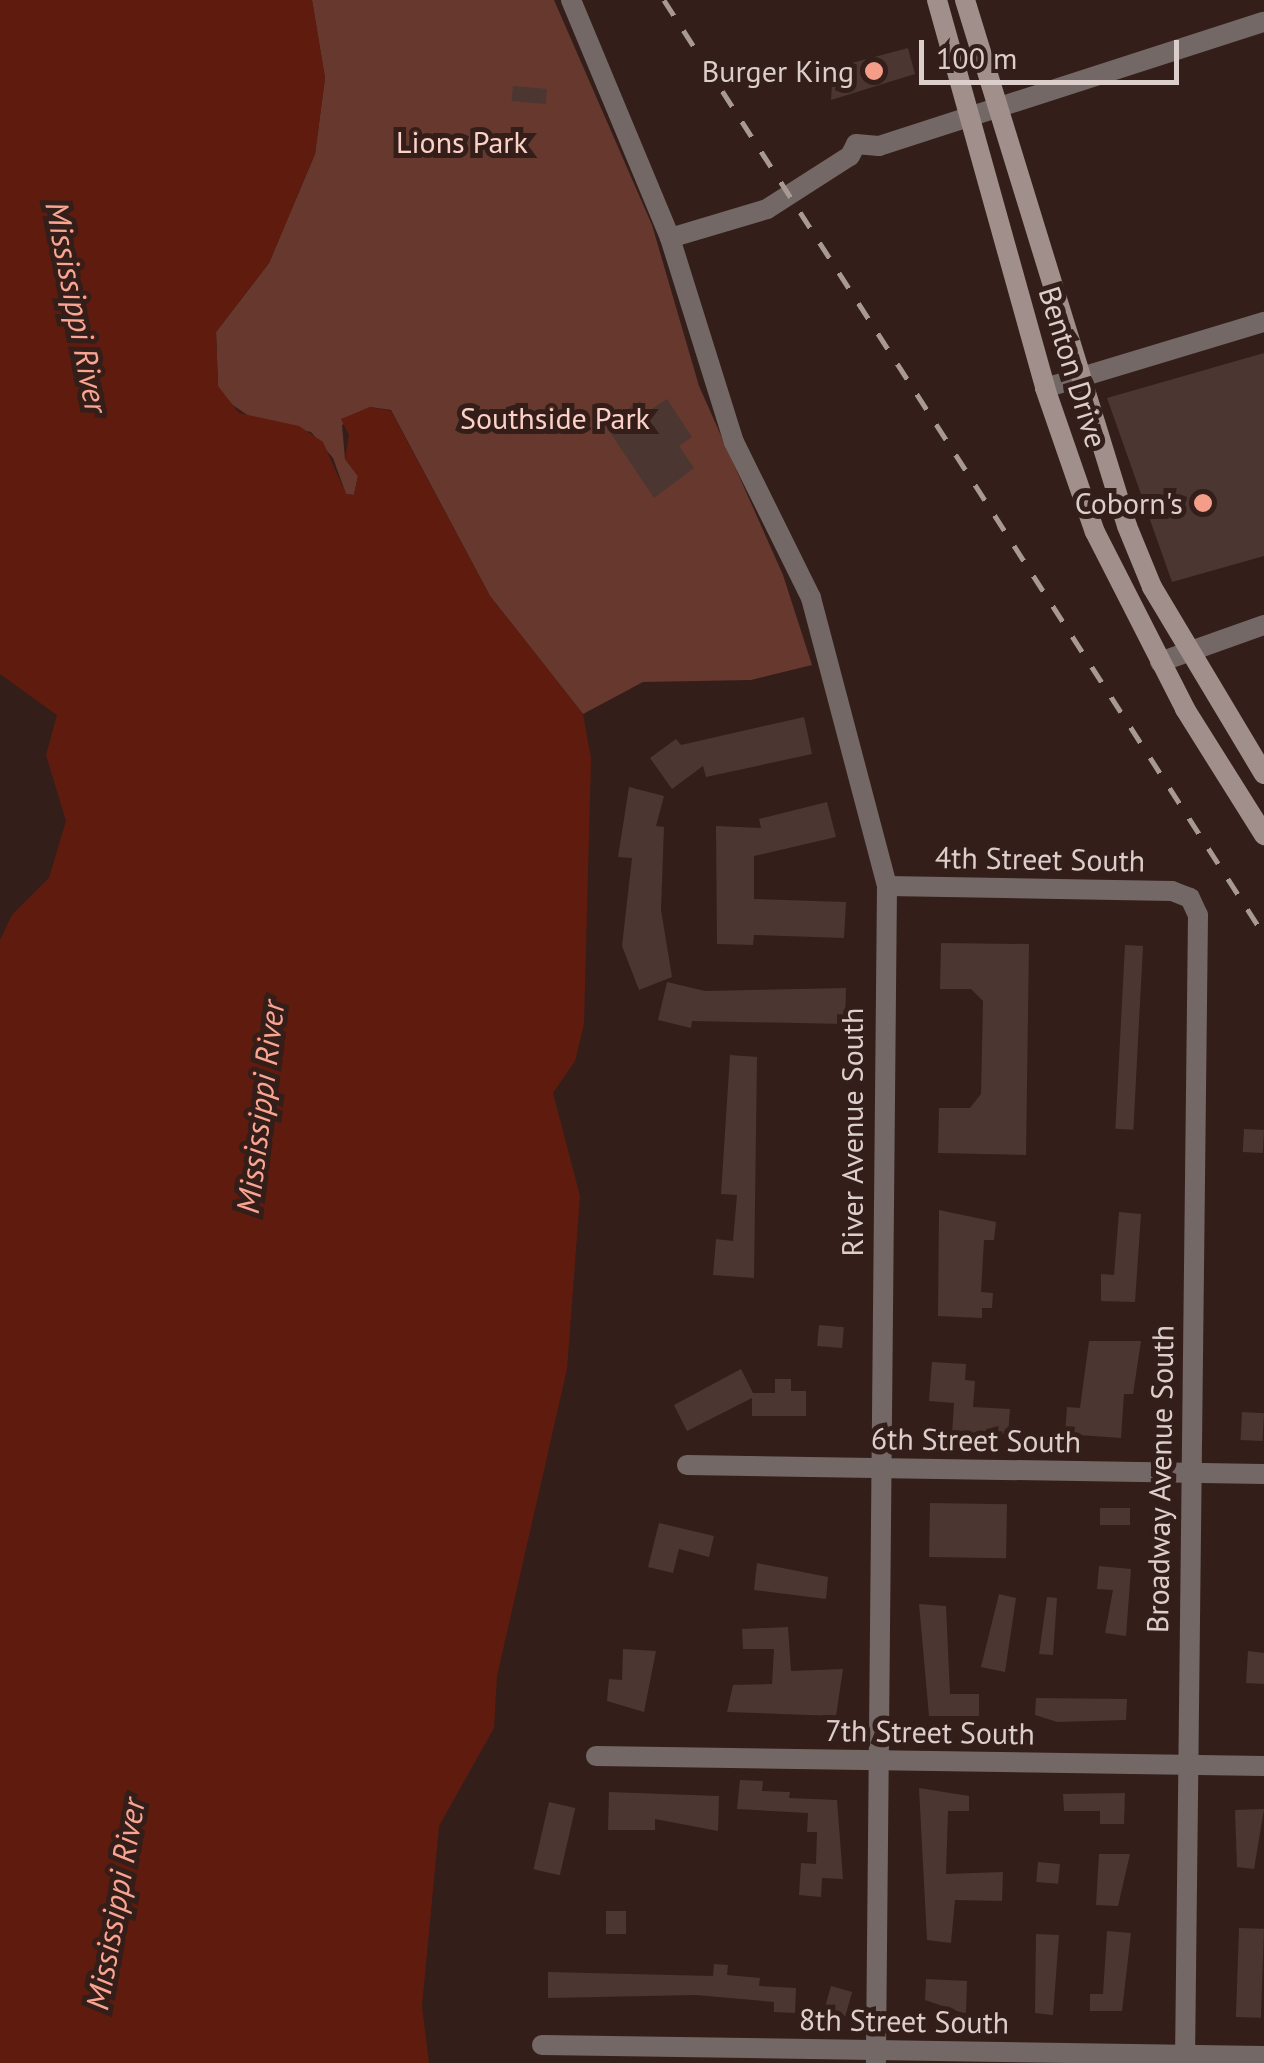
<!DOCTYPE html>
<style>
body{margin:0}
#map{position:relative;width:1264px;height:2063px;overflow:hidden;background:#331e1a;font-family:"PT Sans",sans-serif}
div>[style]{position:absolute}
.green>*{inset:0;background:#66382e}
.water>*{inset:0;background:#5f1c0e}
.building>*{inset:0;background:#4c3631;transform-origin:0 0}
.minor>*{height:20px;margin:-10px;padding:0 10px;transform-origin:10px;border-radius:10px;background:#736866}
.tertiary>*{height:20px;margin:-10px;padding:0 10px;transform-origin:10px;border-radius:10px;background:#736866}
.secondary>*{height:20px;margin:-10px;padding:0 10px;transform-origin:10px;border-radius:10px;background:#a08f8a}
.rail>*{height:5px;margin-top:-2.5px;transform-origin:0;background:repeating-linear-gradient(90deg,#a99995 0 18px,transparent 0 36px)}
.dots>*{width:28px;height:28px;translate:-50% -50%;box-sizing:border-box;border:5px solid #331e1a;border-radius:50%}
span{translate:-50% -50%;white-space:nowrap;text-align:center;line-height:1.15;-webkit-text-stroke:10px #331e1a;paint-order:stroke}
.poi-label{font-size:30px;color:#dccecb}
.right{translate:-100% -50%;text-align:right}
.park-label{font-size:30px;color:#fdd1c7}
.street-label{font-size:30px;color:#dccecb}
.water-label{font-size:32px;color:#faa592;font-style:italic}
.scale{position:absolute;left:919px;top:40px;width:260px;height:45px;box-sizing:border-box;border:5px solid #dccecb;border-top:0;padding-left:12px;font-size:30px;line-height:35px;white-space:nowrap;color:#dccecb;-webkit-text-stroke:8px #331e1a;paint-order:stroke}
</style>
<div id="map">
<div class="green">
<div style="clip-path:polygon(312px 0,554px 0,652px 225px,699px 386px,783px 575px,812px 665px,751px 680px,643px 682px,583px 714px,490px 596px,391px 410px,370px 407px,342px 425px,345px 459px,358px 476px,354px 495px,346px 494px,333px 458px,311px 432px,256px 421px,227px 401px,218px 386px,216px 332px,269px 263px,315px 154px,325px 78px)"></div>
</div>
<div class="water">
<div style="clip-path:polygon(0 0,312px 0,325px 78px,315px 154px,269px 263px,216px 332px,218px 386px,239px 413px,299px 426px,323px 442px,346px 494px,354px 495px,358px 476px,345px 459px,349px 435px,341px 419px,370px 407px,391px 411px,490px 596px,583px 714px,591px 759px,584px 1024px,575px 1061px,553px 1093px,580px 1196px,567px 1369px,497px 1676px,494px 1728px,439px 1826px,422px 2006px,429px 2063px,0 2063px,0 940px,12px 915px,49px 878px,66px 821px,46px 755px,57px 715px,0 674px)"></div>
</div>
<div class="building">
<div style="clip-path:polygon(908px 48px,915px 74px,831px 100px,833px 68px)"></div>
<div style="left:513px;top:86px;width:34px;height:15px;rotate:5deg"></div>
<div style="clip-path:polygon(1264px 353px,1264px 556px,1172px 582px,1107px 398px)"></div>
<div style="clip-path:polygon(667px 399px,692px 437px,679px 446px,694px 468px,654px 498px,605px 425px,640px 401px,647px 412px)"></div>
<div style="clip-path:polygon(804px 717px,812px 754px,706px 777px,703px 766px,672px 789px,650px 758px,676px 739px,681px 745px)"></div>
<div style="clip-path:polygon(629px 787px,664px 796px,656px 826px,664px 827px,661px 910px,672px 977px,639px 990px,622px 946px,632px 858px,618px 857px)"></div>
<div style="clip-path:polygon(827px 802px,836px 837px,754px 856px,754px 899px,846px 902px,844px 938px,754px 935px,753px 945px,717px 944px,716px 826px,761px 828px,759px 819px)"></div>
<div style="clip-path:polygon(941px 943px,1029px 944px,1026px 1155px,938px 1153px,939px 1108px,970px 1108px,981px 1094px,983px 1001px,971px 989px,940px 989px)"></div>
<div style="left:1125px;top:945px;width:18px;height:184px;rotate:3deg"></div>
<div style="clip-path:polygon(667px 982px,705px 991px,846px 988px,845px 1024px,692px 1021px,691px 1028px,658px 1020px)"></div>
<div style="clip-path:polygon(730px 1055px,757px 1057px,754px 1278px,713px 1275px,716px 1239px,733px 1241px,737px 1195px,721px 1194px)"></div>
<div style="left:1244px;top:1129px;width:20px;height:23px;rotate:3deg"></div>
<div style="clip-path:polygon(939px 1210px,996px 1222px,994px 1240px,984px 1240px,981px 1292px,993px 1293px,992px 1308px,982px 1308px,982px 1318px,938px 1316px)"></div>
<div style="clip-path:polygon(1119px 1212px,1141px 1214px,1135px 1302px,1101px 1301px,1101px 1274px,1114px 1275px)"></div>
<div style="left:819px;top:1325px;width:25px;height:21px;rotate:5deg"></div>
<div style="clip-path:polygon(1089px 1341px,1141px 1341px,1133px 1394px,1124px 1394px,1121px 1438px,1065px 1434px,1067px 1407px,1080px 1408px)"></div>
<div style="clip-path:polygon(932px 1362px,966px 1364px,965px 1380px,975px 1381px,973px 1407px,1010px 1409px,1008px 1434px,952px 1435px,954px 1403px,929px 1401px)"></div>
<div style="clip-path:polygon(741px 1369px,753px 1393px,775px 1393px,775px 1379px,791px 1379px,791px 1391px,806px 1391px,806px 1416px,752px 1416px,752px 1398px,687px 1431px,674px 1405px)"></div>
<div style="left:1242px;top:1412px;width:22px;height:28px;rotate:3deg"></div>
<div style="left:930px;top:1503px;width:77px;height:54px;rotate:1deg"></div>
<div style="left:1100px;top:1508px;width:30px;height:17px"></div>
<div style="clip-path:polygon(659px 1523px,714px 1536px,709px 1557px,679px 1549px,673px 1573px,648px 1567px)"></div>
<div style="clip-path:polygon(757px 1563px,828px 1577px,826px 1599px,754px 1590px)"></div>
<div style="clip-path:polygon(1099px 1566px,1131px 1569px,1126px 1636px,1105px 1633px,1113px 1590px,1097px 1589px)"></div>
<div style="clip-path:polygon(999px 1594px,1016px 1598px,1005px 1672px,981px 1667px)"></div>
<div style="clip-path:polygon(1047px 1597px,1057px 1598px,1053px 1655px,1039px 1654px)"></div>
<div style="clip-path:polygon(919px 1604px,946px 1606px,950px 1694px,979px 1694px,979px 1716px,929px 1716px)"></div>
<div style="clip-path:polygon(788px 1627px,791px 1671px,843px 1669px,836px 1716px,727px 1712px,733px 1685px,772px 1684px,774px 1649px,743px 1649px,742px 1629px)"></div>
<div style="clip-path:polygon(623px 1649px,656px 1651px,644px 1712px,607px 1701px,609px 1679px,622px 1680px)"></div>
<div style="clip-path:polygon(1248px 1651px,1264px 1653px,1264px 1684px,1246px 1683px)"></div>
<div style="clip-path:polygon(1036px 1698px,1127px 1699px,1126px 1720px,1057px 1722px,1035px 1715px)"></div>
<div style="clip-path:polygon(740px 1780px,763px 1781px,762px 1791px,790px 1792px,789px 1798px,837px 1800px,843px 1879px,822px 1878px,821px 1897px,799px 1895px,801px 1863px,816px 1864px,817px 1832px,807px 1832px,808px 1813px,737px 1809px)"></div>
<div style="clip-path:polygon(919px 1788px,969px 1796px,969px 1811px,948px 1811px,946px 1874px,1003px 1872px,1002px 1901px,955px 1900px,951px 1943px,927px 1940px)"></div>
<div style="clip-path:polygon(609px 1792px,719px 1796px,718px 1831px,655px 1819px,655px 1830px,608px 1830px)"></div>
<div style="clip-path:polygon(1125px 1793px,1124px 1824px,1100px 1824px,1100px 1811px,1064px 1811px,1063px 1794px)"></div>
<div style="left:549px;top:1802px;width:27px;height:69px;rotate:13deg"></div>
<div style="clip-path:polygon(1264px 1809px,1254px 1869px,1237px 1867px,1235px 1810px)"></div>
<div style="clip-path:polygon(1099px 1854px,1130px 1854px,1118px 1906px,1096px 1905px)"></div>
<div style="left:1038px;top:1862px;width:22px;height:20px;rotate:5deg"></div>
<div style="left:606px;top:1911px;width:20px;height:23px"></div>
<div style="left:1239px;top:1928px;width:25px;height:89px;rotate:2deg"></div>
<div style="clip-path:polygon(1107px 1931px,1131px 1933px,1122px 2011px,1090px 2011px,1090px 1994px,1103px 1994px)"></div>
<div style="clip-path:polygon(1036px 1934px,1059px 1935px,1053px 2015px,1035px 2013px)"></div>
<div style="clip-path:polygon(714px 1964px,728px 1965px,727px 1975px,760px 1978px,759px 1986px,796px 1988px,795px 2013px,774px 2012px,774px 2002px,696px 1995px,548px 1998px,548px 1972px,713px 1976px)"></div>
<div style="clip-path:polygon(926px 1979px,967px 1981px,966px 2014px,925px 2000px)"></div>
<div style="left:831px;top:1986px;width:22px;height:25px;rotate:16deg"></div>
</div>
<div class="minor">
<div style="left:571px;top:0;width:258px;rotate:67.4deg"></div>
<div style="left:670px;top:238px;width:214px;rotate:72.6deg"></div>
<div style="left:734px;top:442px;width:174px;rotate:63.7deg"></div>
<div style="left:811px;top:598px;width:298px;rotate:75.2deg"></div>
<div style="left:887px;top:886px;width:1177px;rotate:90.54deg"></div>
<div style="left:670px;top:238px;width:101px;rotate:-16.6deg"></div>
<div style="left:767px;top:209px;width:98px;rotate:-32.6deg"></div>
<div style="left:850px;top:156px;width:13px;rotate:-63deg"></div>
<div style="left:1045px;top:388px;width:229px;rotate:-16.8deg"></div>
<div style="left:1160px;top:662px;width:110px;rotate:-19.6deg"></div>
<div style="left:887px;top:886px;width:285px;rotate:1deg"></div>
<div style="left:1172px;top:891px;width:19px;rotate:21deg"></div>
<div style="left:1190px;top:898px;width:19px;rotate:65deg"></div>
<div style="left:1198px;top:915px;width:1148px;rotate:90.65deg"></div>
<div style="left:687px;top:1465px;width:577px;rotate:0.89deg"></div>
<div style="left:596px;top:1756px;width:668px;rotate:0.86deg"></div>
<div style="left:542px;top:2045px;width:722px;rotate:0.87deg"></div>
</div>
<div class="tertiary">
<div style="left:856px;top:144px;width:23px;rotate:5deg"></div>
<div style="left:879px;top:146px;width:404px;rotate:-17.9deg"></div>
</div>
<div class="secondary">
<div style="left:937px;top:0;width:403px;rotate:74.4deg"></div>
<div style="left:1045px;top:388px;width:152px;rotate:70.9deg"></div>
<div style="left:1095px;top:532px;width:199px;rotate:63deg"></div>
<div style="left:1185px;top:709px;width:149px;rotate:57.9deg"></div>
<div style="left:965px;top:0;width:550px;rotate:72.88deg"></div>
<div style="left:1127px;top:526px;width:66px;rotate:67.7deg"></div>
<div style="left:1152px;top:587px;width:218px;rotate:59.1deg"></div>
</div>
<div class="rail">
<div style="left:664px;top:0;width:1111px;rotate:57.31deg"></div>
</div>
<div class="dots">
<div style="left:874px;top:71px;background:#f49e8a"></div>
<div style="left:1203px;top:503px;background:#f49e8a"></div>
</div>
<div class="poi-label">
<span class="right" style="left:854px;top:71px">Burger King</span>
<span class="right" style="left:1183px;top:503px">Coborn's</span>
</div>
<div class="park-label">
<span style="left:462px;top:142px">Lions Park</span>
<span style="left:555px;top:418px">Southside Park</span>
</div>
<div class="street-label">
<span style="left:1073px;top:367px;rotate:73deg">Benton Drive</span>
<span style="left:1040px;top:859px;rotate:1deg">4th Street South</span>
<span style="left:852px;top:1132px;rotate:-90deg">River Avenue South</span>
<span style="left:976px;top:1440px;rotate:1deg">6th Street South</span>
<span style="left:1160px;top:1479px;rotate:-89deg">Broadway Avenue South</span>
<span style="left:930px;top:1732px;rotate:1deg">7th Street South</span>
<span style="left:904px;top:2021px;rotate:1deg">8th Street South</span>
</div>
<div class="water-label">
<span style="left:77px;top:307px;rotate:79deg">Mississippi River</span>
<span style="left:260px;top:1107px;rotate:-83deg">Mississippi River</span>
<span style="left:115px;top:1904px;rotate:-80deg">Mississippi River</span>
</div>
<div class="scale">100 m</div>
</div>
